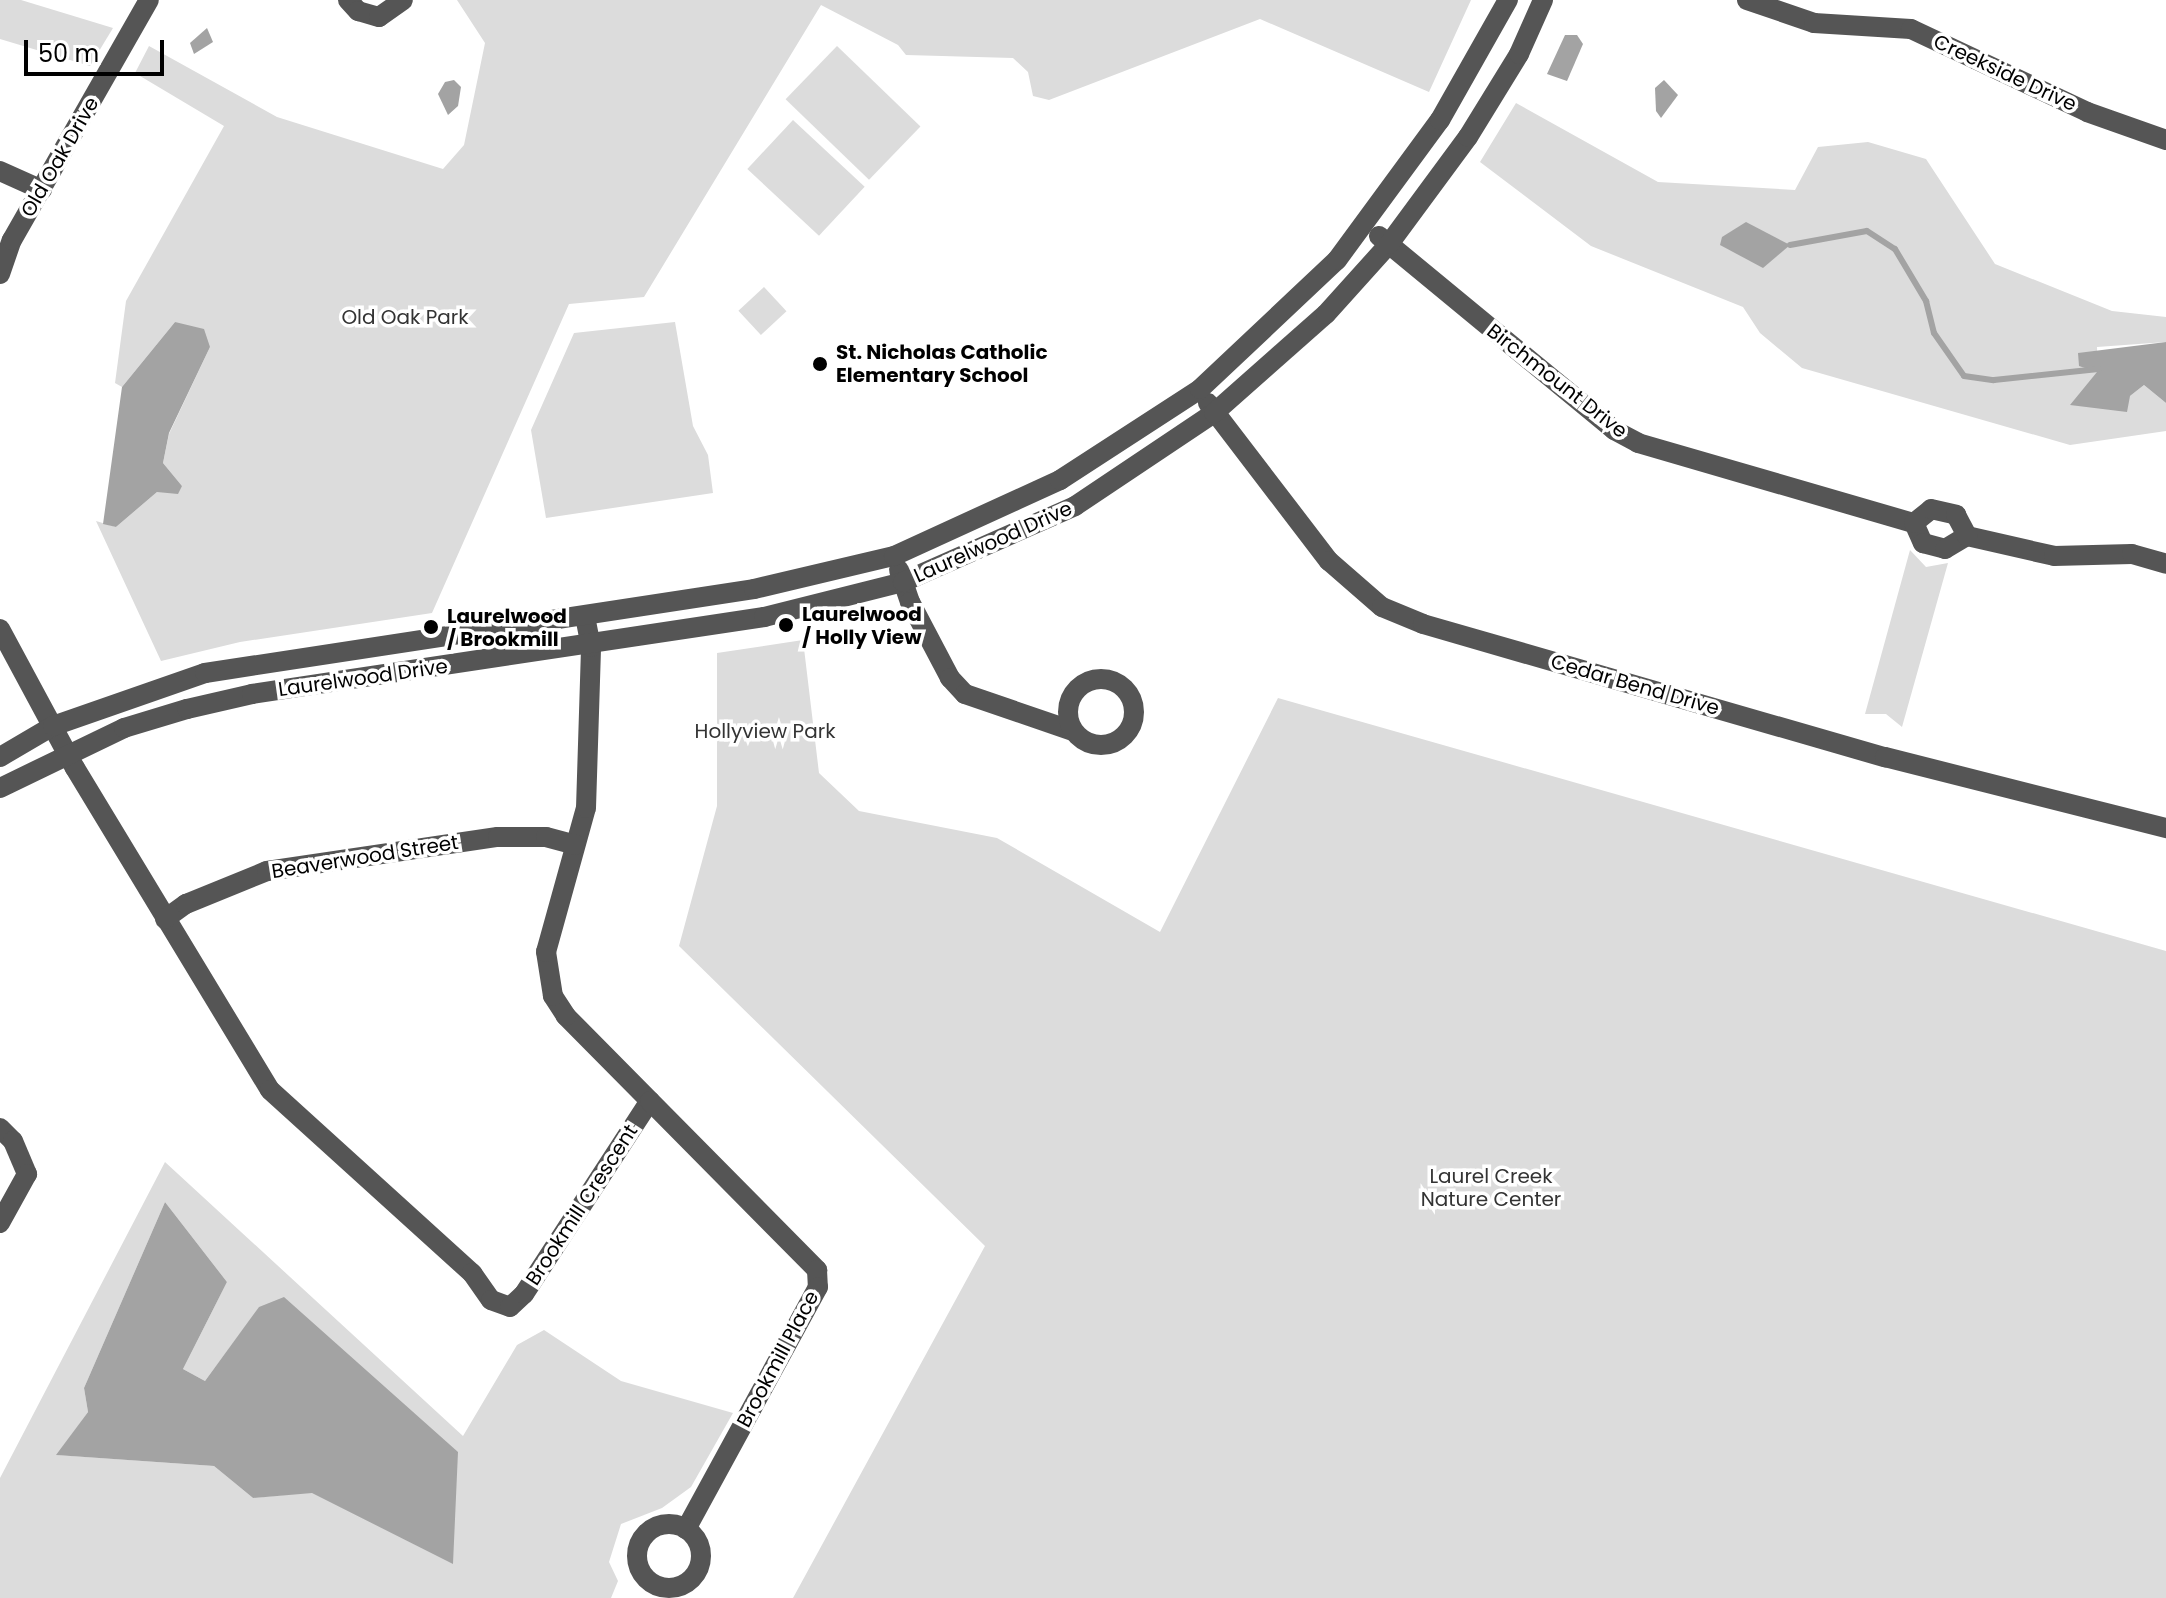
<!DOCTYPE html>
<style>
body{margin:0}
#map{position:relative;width:2166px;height:1598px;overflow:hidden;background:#fff;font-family:Poppins,sans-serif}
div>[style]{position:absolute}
.green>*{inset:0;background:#dcdcdc;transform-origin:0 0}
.water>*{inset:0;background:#a3a3a3}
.stream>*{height:6px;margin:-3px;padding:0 3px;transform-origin:3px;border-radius:3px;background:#a3a3a3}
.minor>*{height:20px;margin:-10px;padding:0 10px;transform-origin:10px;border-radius:10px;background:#555}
.minor>.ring{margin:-10px;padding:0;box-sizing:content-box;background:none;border:20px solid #555;border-radius:50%}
.dots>*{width:22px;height:22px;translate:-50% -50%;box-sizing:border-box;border:4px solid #fff;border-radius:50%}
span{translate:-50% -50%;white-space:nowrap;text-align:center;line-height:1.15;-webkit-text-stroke:7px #fff;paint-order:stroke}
.street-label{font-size:20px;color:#000}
.park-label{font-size:20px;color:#333}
.poi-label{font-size:20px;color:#000;font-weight:700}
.left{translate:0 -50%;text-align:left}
.scale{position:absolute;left:24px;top:40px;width:140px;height:36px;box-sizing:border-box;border:4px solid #000;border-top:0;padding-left:10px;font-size:24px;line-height:28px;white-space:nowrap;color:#000;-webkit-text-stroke:6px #fff;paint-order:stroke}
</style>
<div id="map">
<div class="green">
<div style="clip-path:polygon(0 0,21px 0,113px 28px,90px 66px,0 39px)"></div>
<div style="clip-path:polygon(457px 0,1471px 0,1429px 92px,1260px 19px,1049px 100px,1033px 96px,1028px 72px,1013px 58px,906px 55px,898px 45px,821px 5px,644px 297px,569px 304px,432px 613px,240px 642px,161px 661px,96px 521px,116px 527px,157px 492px,182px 486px,163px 463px,169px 434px,210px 347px,175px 322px,122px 387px,115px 383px,126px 301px,224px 126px,135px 73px,149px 46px,277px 117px,443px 169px,464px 145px,485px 43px)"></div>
<div style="left:837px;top:46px;width:116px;height:74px;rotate:44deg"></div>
<div style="clip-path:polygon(1516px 103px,1658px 182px,1795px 190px,1818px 147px,1868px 142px,1926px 159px,1995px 264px,2112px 311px,2166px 317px,2166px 342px,2097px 347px,2098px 372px,2130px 396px,2144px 385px,2166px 403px,2166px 431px,2070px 445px,1802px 368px,1760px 333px,1743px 307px,1591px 246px,1480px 162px)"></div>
<div style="left:793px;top:120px;width:98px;height:67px;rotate:43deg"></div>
<div style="left:764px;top:287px;width:33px;height:35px;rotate:47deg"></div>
<div style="clip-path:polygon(675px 322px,693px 426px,708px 455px,713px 493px,546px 518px,531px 430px,574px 333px)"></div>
<div style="clip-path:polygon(1910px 550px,1926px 567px,1948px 563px,1902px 727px,1886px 714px,1865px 714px)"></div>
<div style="clip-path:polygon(803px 640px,819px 773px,859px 811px,997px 838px,1160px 932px,1278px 698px,2166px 951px,2166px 1598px,793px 1598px,985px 1246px,679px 946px,717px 806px,717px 653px)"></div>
<div style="clip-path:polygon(evenodd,165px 1162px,463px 1436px,517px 1345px,544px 1330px,621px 1381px,733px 1413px,691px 1487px,662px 1508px,621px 1524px,609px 1562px,618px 1581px,611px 1598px,0 1598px,0 1478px,165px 1162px,165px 1202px,227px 1282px,183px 1369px,205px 1381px,259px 1308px,453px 1563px,312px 1492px,253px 1498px,214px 1466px,57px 1455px,88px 1412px,84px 1388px,165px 1202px)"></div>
</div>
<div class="water">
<div style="clip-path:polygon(207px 28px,213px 42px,194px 54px,190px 43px)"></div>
<div style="clip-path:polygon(1565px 35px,1577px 35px,1583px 44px,1567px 81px,1547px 74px)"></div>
<div style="clip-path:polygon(454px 80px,461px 87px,458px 106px,448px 115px,438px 94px,445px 82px)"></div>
<div style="clip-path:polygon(1664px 80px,1678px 95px,1661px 118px,1656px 111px,1655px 88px)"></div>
<div style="clip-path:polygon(1746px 222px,1790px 245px,1763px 268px,1720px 245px,1722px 237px)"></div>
<div style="clip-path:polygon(175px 322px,204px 329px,210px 347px,169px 433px,163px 463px,182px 486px,178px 494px,157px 492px,116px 527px,103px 524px,122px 387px)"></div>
<div style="clip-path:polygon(2166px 342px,2166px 403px,2144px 385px,2130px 396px,2127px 412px,2070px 405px,2097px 372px,2079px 366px,2078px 353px)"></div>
<div style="clip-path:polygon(165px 1202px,227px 1282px,183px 1369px,205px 1381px,259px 1307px,284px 1297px,458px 1452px,453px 1564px,312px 1493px,253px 1498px,214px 1466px,56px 1455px,88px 1412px,84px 1388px)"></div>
</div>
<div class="stream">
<div style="left:1790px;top:245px;width:78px;rotate:-10.3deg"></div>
<div style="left:1867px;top:231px;width:33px;rotate:33deg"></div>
<div style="left:1895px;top:249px;width:61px;rotate:59.2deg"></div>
<div style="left:1926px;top:301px;width:33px;rotate:76deg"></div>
<div style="left:1934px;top:333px;width:52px;rotate:55.1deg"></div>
<div style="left:1964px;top:376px;width:30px;rotate:8deg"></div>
<div style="left:1994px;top:380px;width:105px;rotate:-6deg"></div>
</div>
<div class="minor">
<div style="left:348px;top:0;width:15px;rotate:48deg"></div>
<div style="left:358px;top:11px;width:22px;rotate:16deg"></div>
<div style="left:379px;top:17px;width:29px;rotate:-35deg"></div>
<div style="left:1747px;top:0;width:71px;rotate:18.9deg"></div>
<div style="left:1814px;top:23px;width:97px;rotate:3.5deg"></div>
<div style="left:1911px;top:29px;width:195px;rotate:25.2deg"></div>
<div style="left:2087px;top:112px;width:84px;rotate:19.5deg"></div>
<div style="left:0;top:171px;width:46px;rotate:24.3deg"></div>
<div style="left:1379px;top:236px;width:305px;rotate:39.5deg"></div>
<div style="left:1614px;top:430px;width:27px;rotate:28deg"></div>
<div style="left:1638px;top:443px;width:287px;rotate:16.2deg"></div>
<div style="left:1914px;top:523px;width:22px;rotate:66deg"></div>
<div style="left:1923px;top:543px;width:23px;rotate:15deg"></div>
<div style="left:1945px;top:549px;width:26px;rotate:-31deg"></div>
<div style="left:1967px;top:536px;width:89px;rotate:12.9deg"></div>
<div style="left:2054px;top:556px;width:78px;rotate:-1.5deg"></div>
<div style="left:2132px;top:554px;width:35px;rotate:16deg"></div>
<div style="left:0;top:274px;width:36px;rotate:-71deg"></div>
<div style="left:12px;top:240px;width:276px;rotate:-60.3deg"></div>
<div style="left:1208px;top:403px;width:199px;rotate:52.6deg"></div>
<div style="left:1329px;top:561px;width:70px;rotate:41deg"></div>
<div style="left:1382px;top:607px;width:44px;rotate:22.5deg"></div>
<div style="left:1423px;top:624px;width:481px;rotate:16.1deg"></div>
<div style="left:1885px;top:757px;width:290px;rotate:14.2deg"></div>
<div style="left:1914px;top:523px;width:22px;rotate:-39deg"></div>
<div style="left:1931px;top:509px;width:26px;rotate:13deg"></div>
<div style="left:1956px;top:515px;width:24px;rotate:62deg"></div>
<div style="left:899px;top:570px;width:34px;rotate:71deg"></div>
<div style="left:910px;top:602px;width:86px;rotate:62.2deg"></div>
<div style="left:950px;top:678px;width:22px;rotate:47deg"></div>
<div style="left:965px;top:694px;width:114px;rotate:18.9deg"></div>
<div style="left:0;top:629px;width:158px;rotate:61.7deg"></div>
<div style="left:75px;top:768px;width:376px;rotate:58.8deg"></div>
<div style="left:270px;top:1090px;width:273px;rotate:42.2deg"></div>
<div style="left:472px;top:1273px;width:33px;rotate:55deg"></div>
<div style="left:491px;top:1300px;width:20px;rotate:20deg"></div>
<div style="left:510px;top:1307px;width:19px;rotate:-43deg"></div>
<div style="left:524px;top:1294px;width:230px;rotate:-56.9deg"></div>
<div style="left:650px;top:1101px;width:120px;rotate:-134.7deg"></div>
<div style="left:566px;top:1016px;width:24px;rotate:-123deg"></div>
<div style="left:553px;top:996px;width:45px;rotate:-99deg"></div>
<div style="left:546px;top:952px;width:149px;rotate:-74.5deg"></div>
<div style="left:586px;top:808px;width:161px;rotate:-88.2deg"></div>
<div style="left:591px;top:647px;width:31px;rotate:-101deg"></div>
<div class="ring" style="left:1068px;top:679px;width:46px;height:46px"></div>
<div style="left:0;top:757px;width:61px;rotate:-30.3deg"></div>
<div style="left:53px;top:726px;width:161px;rotate:-19.2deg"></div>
<div style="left:205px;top:673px;width:555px;rotate:-8.7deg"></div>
<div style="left:754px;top:589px;width:144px;rotate:-13.3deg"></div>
<div style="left:894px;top:556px;width:183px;rotate:-24.6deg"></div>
<div style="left:1060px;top:480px;width:167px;rotate:-33deg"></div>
<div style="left:1200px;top:389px;width:188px;rotate:-43.3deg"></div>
<div style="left:1337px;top:260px;width:174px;rotate:-53.7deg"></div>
<div style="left:1440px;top:120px;width:138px;rotate:-60.5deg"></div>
<div style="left:0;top:788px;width:138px;rotate:-25.8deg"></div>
<div style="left:124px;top:728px;width:66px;rotate:-16.8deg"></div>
<div style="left:187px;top:709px;width:67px;rotate:-13deg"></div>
<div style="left:252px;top:694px;width:518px;rotate:-8.55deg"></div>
<div style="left:764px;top:617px;width:143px;rotate:-14.1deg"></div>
<div style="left:903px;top:582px;width:188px;rotate:-23.8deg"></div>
<div style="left:1075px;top:506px;width:167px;rotate:-33.8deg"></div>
<div style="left:1214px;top:413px;width:149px;rotate:-41.5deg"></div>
<div style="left:1326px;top:314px;width:94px;rotate:-48deg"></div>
<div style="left:1389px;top:244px;width:133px;rotate:-53.6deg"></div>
<div style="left:1468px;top:137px;width:97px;rotate:-58.4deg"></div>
<div style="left:1519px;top:54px;width:59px;rotate:-66deg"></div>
<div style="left:165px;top:919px;width:26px;rotate:-36deg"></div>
<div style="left:186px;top:904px;width:87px;rotate:-22.2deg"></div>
<div style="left:267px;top:871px;width:233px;rotate:-8.4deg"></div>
<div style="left:498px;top:837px;width:48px"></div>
<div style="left:546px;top:837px;width:30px;rotate:15deg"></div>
<div style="left:650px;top:1101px;width:238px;rotate:45.3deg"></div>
<div style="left:817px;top:1270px;width:17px;rotate:87deg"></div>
<div style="left:818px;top:1287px;width:276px;rotate:118.6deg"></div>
<div style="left:0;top:1128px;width:18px;rotate:45deg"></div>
<div style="left:13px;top:1141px;width:36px;rotate:67deg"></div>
<div style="left:27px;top:1174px;width:56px;rotate:118.9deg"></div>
<div class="ring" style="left:637px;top:1524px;width:44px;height:44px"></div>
</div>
<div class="dots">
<div style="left:820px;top:364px;background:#000"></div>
<div style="left:786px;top:625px;background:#000"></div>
<div style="left:431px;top:627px;background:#000"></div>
</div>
<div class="street-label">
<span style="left:2005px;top:73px;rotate:25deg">Creekside Drive</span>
<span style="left:60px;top:157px;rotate:-60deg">Old Oak Drive</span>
<span style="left:1557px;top:381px;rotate:38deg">Birchmount Drive</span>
<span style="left:993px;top:542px;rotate:-24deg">Laurelwood Drive</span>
<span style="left:363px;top:678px;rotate:-8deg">Laurelwood Drive</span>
<span style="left:1635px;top:685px;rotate:16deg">Cedar Bend Drive</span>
<span style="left:365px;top:857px;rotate:-9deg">Beaverwood Street</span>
<span style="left:582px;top:1205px;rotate:-57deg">Brookmill Crescent</span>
<span style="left:778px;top:1359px;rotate:-62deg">Brookmill Place</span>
</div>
<div class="park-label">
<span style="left:405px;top:317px">Old Oak Park</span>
<span style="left:765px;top:731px">Hollyview Park</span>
<span style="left:1491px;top:1188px">Laurel Creek<br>Nature Center</span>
</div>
<div class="poi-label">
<span class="left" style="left:836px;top:364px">St. Nicholas Catholic<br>Elementary School</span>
<span class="left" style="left:802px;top:626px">Laurelwood<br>/ Holly View</span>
<span class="left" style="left:447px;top:628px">Laurelwood<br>/ Brookmill</span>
</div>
<div class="scale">50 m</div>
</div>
